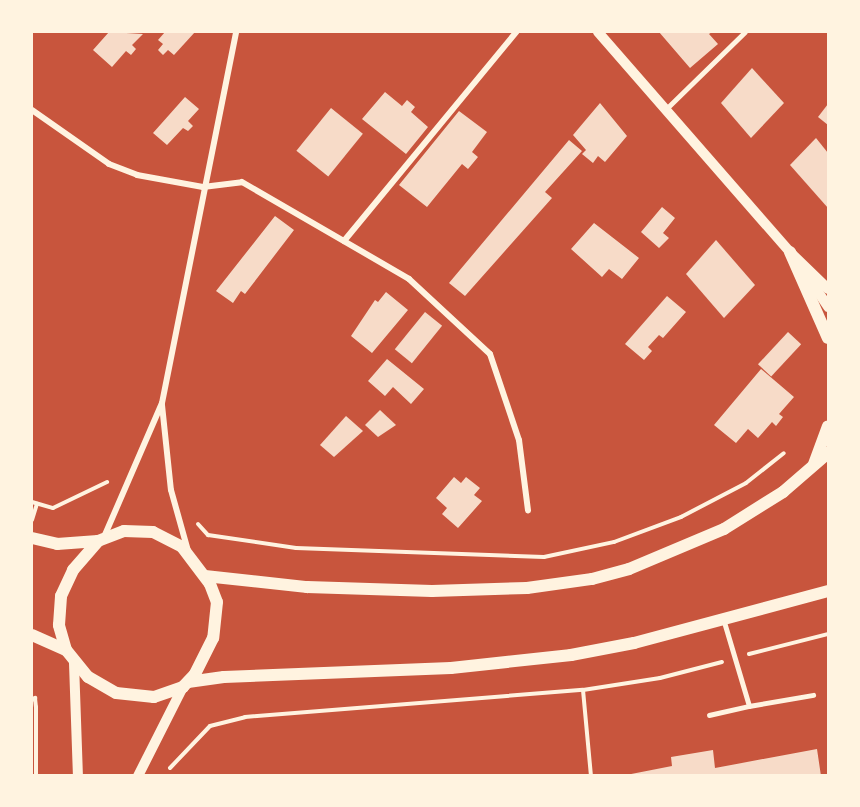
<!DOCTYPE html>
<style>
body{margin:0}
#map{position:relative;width:860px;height:807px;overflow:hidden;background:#c8553d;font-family:Manrope,sans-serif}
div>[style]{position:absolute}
.building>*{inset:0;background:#f7dbc8;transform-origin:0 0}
.path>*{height:4px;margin:-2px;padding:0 2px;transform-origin:2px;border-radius:2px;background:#fff3e0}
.service>*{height:4.5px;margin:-2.25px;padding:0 2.25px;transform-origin:2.25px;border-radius:2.25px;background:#fff3e0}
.minor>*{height:6px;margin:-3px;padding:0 3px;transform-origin:3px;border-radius:3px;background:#fff3e0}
.tertiary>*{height:10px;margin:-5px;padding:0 5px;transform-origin:5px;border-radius:5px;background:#fff3e0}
.secondary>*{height:12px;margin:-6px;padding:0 6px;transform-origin:6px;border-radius:6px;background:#fff3e0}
span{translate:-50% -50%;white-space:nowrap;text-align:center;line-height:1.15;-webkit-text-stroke:4.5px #fff3e0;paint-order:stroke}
.frame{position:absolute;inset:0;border:33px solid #fff3e0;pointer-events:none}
</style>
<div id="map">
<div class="building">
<div style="clip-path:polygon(109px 32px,143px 34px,132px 45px,136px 49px,131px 55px,126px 51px,112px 67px,93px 50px)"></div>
<div style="clip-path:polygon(165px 32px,195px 32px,174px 55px,168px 50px,163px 55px,158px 50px,163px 44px,158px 40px)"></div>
<div style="clip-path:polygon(659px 32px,712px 32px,709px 34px,718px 44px,690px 68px)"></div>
<div style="clip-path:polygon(752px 68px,784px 103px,751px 138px,721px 103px)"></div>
<div style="clip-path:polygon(385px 92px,402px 106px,407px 100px,415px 107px,411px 112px,428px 127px,406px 154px,362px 119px)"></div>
<div style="clip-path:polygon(185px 97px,199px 109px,188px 121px,193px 126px,188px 131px,183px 128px,167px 145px,153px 133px)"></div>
<div style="clip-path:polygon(600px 103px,627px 136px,605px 162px,598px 156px,593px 163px,582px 154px,586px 150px,573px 135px)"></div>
<div style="clip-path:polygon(828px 104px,828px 125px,818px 117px)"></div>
<div style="left:331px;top:108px;width:41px;height:55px;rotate:39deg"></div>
<div style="clip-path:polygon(459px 111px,487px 132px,472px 152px,478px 157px,468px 169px,462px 164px,427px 207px,399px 185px)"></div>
<div style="clip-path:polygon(816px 138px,828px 153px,828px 208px,790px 165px)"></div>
<div style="clip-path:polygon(569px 140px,582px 151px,545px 192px,552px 198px,465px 296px,449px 283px)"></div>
<div style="clip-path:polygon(662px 207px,675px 218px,663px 233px,669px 238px,659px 248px,641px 232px)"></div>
<div style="clip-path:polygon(275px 216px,294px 230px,245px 294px,241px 291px,233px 303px,216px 291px)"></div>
<div style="clip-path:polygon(594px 223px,639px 258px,622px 279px,609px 269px,602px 277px,571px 249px)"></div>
<div style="clip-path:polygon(716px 240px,755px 285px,724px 318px,686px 274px)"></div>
<div style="clip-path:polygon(386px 292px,408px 310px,372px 353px,351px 336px,375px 300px,378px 302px)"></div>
<div style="clip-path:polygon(667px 296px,686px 312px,663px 338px,659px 335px,648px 347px,652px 351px,644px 360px,625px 344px)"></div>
<div style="left:425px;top:312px;width:22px;height:48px;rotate:39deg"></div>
<div style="left:788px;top:332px;width:18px;height:44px;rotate:43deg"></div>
<div style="clip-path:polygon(387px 359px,424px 389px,411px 404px,393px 387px,385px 396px,368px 381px)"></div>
<div style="clip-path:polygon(761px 369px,794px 397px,779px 414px,783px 417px,776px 426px,772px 422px,758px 438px,748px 429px,736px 443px,714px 425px)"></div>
<div style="clip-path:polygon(380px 410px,396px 425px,378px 437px,365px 425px)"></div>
<div style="clip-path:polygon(346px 416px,363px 431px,334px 457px,320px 445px)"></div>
<div style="clip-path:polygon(454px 477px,461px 483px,466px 477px,480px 488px,474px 495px,482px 501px,458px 528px,442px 514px,447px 508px,436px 498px)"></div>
<div style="clip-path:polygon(817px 749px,821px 776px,621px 776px,672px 766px,671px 757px,713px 750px,715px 768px)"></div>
</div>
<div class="path">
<div style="left:32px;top:502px;width:22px;rotate:16deg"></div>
<div style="left:53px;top:508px;width:60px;rotate:-25.7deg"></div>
<div style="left:32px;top:520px;width:17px;rotate:-73deg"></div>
<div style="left:198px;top:524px;width:15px;rotate:48deg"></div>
<div style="left:208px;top:535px;width:89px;rotate:8.4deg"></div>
<div style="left:296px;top:548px;width:248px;rotate:2.1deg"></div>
<div style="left:544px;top:557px;width:72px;rotate:-12.1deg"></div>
<div style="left:614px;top:542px;width:72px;rotate:-20.5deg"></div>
<div style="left:681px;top:517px;width:73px;rotate:-27.6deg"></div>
<div style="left:746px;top:483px;width:48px;rotate:-38.3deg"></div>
<div style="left:749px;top:654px;width:81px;rotate:-14.2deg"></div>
<div style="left:583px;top:690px;width:86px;rotate:84.7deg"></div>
<div style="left:32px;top:700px;width:4px;rotate:-34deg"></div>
<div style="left:35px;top:698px;width:9px;rotate:84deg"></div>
<div style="left:36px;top:707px;width:69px;rotate:90deg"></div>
<div style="left:170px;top:768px;width:58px;rotate:-46.4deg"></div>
<div style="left:210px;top:726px;width:36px;rotate:-14deg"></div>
<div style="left:245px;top:717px;width:339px;rotate:-4.6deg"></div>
<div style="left:583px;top:690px;width:78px;rotate:-8.9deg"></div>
<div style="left:660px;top:678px;width:64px;rotate:-14.5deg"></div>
</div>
<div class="service">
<div style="left:666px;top:109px;width:110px;rotate:-44.3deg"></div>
<div style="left:749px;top:706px;width:65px;rotate:-9.8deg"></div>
<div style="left:709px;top:715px;width:41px;rotate:-12.7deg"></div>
<div style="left:749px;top:706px;width:91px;rotate:-106.6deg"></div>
</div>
<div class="minor">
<div style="left:32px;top:110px;width:94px;rotate:35deg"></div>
<div style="left:109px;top:164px;width:30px;rotate:21deg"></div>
<div style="left:137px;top:175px;width:67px;rotate:10.3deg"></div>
<div style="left:203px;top:187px;width:39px;rotate:-7deg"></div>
<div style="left:242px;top:182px;width:193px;rotate:30.1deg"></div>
<div style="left:409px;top:279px;width:110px;rotate:42.8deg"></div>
<div style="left:490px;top:354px;width:91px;rotate:71.4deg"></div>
<div style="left:519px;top:440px;width:71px;rotate:82.7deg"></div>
<div style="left:344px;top:241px;width:271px;rotate:-50.5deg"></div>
<div style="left:162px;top:405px;width:85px;rotate:84deg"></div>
<div style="left:171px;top:490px;width:63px;rotate:74.4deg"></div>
<div style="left:104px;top:537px;width:146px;rotate:-66.6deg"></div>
<div style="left:162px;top:403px;width:378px;rotate:-78.7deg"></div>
</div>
<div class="tertiary">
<div style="left:598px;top:32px;width:292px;rotate:48.9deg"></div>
<div style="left:790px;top:252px;width:53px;rotate:44.2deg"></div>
<div style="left:806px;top:274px;width:40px;rotate:56deg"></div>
<div style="left:74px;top:663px;width:113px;rotate:88deg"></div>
<div style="left:138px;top:776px;width:100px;rotate:-63.2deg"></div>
</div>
<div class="secondary">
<div style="left:790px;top:252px;width:94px;rotate:66.2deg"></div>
<div style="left:814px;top:464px;width:40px;rotate:-69.8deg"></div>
<div style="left:124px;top:531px;width:29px;rotate:2deg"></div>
<div style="left:153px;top:532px;width:33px;rotate:27deg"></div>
<div style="left:182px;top:547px;width:46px;rotate:52.9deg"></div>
<div style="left:210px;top:584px;width:19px;rotate:69deg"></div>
<div style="left:217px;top:602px;width:36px;rotate:96deg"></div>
<div style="left:213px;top:638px;width:40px;rotate:116.6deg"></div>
<div style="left:195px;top:674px;width:18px;rotate:133deg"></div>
<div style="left:183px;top:687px;width:31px;rotate:161deg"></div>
<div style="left:154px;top:697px;width:38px;rotate:-174deg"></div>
<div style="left:116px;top:693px;width:32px;rotate:-150deg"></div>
<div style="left:88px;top:677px;width:35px;rotate:-129deg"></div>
<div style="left:66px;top:650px;width:26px;rotate:-106deg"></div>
<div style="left:59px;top:625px;width:29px;rotate:-86deg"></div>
<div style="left:61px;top:596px;width:29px;rotate:-65deg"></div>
<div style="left:73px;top:570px;width:38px;rotate:-49deg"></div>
<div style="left:98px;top:541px;width:28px;rotate:-21deg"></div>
<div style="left:32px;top:538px;width:26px;rotate:13deg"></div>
<div style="left:57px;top:544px;width:41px;rotate:-4.2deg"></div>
<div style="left:205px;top:576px;width:103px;rotate:6.2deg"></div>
<div style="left:307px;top:587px;width:125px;rotate:1.8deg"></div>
<div style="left:432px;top:591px;width:95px;rotate:-1.8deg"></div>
<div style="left:527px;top:588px;width:66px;rotate:-7.9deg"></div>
<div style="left:592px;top:579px;width:38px;rotate:-15deg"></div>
<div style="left:629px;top:569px;width:103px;rotate:-22.8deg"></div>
<div style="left:724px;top:529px;width:70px;rotate:-32.1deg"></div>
<div style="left:783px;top:492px;width:60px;rotate:-40.9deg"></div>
<div style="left:32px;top:635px;width:37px;rotate:24deg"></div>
<div style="left:188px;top:682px;width:36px;rotate:-8deg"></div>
<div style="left:224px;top:677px;width:227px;rotate:-2.3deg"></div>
<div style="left:451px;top:668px;width:121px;rotate:-6.2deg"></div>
<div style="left:571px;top:655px;width:64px;rotate:-10.8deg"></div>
<div style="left:634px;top:643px;width:201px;rotate:-15deg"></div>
</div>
<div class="frame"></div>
</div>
